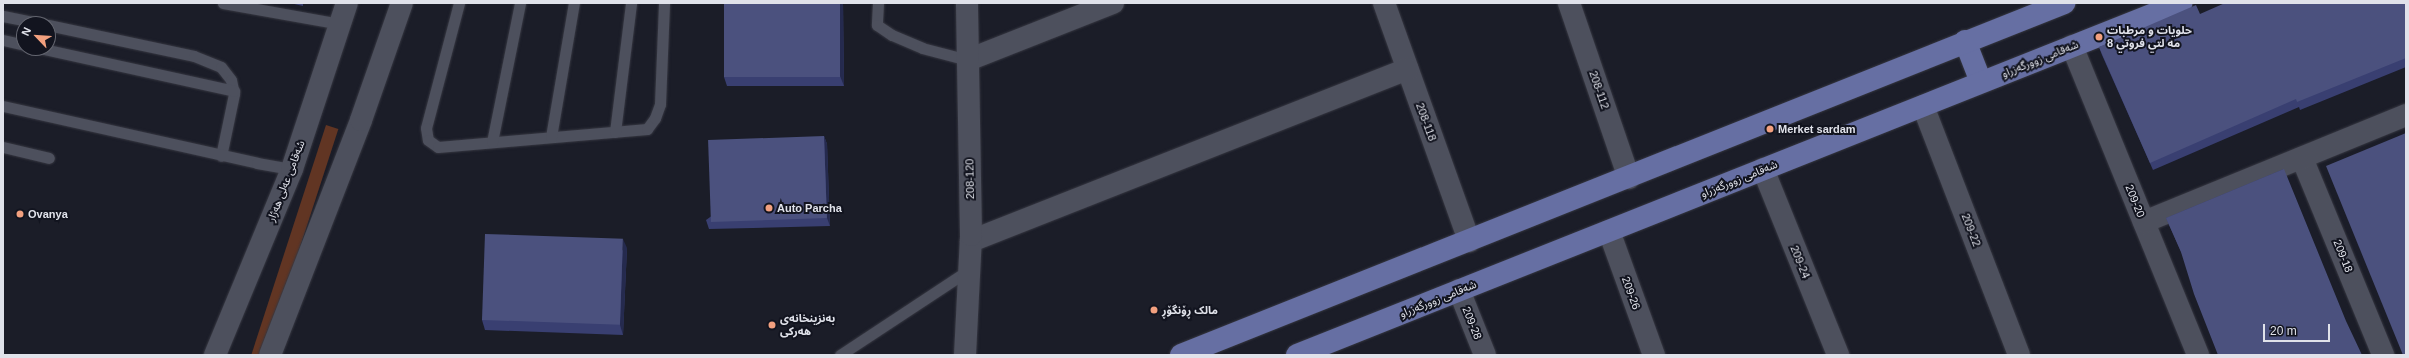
<!DOCTYPE html>
<meta charset="utf-8">
<style>
body{margin:0}
#map{position:relative;width:2409px;height:358px;overflow:hidden;background:#1b1d28;font-family:Arial,"Noto Sans Arabic",sans-serif}
div>[style]{position:absolute}
.green>*{inset:0;background:#613523;transform-origin:0 0}
.roads{filter:drop-shadow(0 0 1px #363741) drop-shadow(0 0 1px #363741)}
.service>*{height:11px;margin:-5.5px;padding:0 5.5px;transform-origin:5.5px;border-radius:5.5px;background:#4d505d}
.minor>*{height:22px;margin:-11px;padding:0 11px;transform-origin:11px;border-radius:11px;background:#4d505d}
.secondary>*{height:22px;margin:-11px;padding:0 11px;transform-origin:11px;border-radius:11px;background:#4d505d}
.primary>*{height:22px;margin:-11px;padding:0 11px;transform-origin:11px;border-radius:11px;background:#666fa3}
.wall>*{inset:0;background:#393f71}
.shaded-wall>*{inset:0;background:#252a4e}
.building>*{inset:0;background:#4b517e;transform-origin:0 0}
.dots>*{width:11px;height:11px;translate:-50% -50%;box-sizing:border-box;border:2px solid #12141f;border-radius:50%}
span{translate:-50% -50%;white-space:nowrap;text-align:center;line-height:1.15;-webkit-text-stroke:4px #12141f;paint-order:stroke}
.poi-label{font-size:11px;color:#e0e2ea;font-weight:700}
.left{translate:0 -50%;text-align:left}
.street-label{font-size:11px;color:#e0e2ea}
.frame{position:absolute;inset:0;border:4px solid #e0e2ea;pointer-events:none}
.north{position:absolute;left:16px;top:16px;width:40px;height:40px;box-sizing:border-box;background:#12141f;border:1px solid #646670;border-radius:50%;rotate:295deg;font-size:11px;font-weight:700;line-height:16px;text-align:center;color:#e0e2ea}
.north::after{content:'';display:block;margin:auto;width:14px;height:18px;background:#f2a07f;clip-path:polygon(50% 0,100% 100%,50% 72%,0 100%)}
.scale{position:absolute;left:2263px;top:324px;width:67px;height:18px;box-sizing:border-box;border:2px solid #e0e2ea;border-top:0;padding-left:5px;font-size:12px;line-height:14px;white-space:nowrap;color:#e0e2ea;-webkit-text-stroke:3px #12141f;paint-order:stroke}
</style>
<div id="map">
<div class="green">
<div style="left:326px;top:125px;width:13px;height:247px;rotate:18deg"></div>
</div>
<div class="roads">
<div class="service">
<div style="left:223px;top:3px;width:120px;rotate:10.1deg"></div>
<div style="left:459px;top:3px;width:129px;rotate:104.8deg"></div>
<div style="left:426px;top:128px;width:12px;rotate:81deg"></div>
<div style="left:428px;top:140px;width:12px;rotate:35deg"></div>
<div style="left:438px;top:147px;width:210px;rotate:-4.9deg"></div>
<div style="left:647px;top:129px;width:14px;rotate:-54deg"></div>
<div style="left:655px;top:118px;width:15px;rotate:-70deg"></div>
<div style="left:660px;top:104px;width:101px;rotate:-87.7deg"></div>
<div style="left:878px;top:3px;width:22px;rotate:93deg"></div>
<div style="left:877px;top:25px;width:18px;rotate:34deg"></div>
<div style="left:892px;top:35px;width:33px;rotate:23deg"></div>
<div style="left:922px;top:48px;width:48px;rotate:14.6deg"></div>
<div style="left:3px;top:16px;width:41px;rotate:11.3deg"></div>
<div style="left:48px;top:25px;width:149px;rotate:12deg"></div>
<div style="left:194px;top:56px;width:29px;rotate:22deg"></div>
<div style="left:221px;top:67px;width:16px;rotate:52deg"></div>
<div style="left:231px;top:80px;width:14px;rotate:78deg"></div>
<div style="left:234px;top:94px;width:63px;rotate:101.8deg"></div>
<div style="left:3px;top:40px;width:22px;rotate:13deg"></div>
<div style="left:39px;top:48px;width:200px;rotate:12.4deg"></div>
<div style="left:3px;top:106px;width:260px;rotate:12.6deg"></div>
<div style="left:257px;top:163px;width:36px;rotate:10deg"></div>
<div style="left:615px;top:132px;width:130px;rotate:-82.9deg"></div>
<div style="left:551px;top:137px;width:136px;rotate:-80.3deg"></div>
<div style="left:492px;top:142px;width:142px;rotate:-78.6deg"></div>
<div style="left:3px;top:147px;width:47px;rotate:13.4deg"></div>
<div style="left:840px;top:355px;width:154px;rotate:-33.4deg"></div>
</div>
<div class="minor">
<div style="left:1384px;top:3px;width:253px;rotate:70.3deg"></div>
<div style="left:1569px;top:3px;width:185px;rotate:71.1deg"></div>
<div style="left:2072px;top:46px;width:334px;rotate:67.8deg"></div>
<div style="left:968px;top:60px;width:156px;rotate:-21.5deg"></div>
<div style="left:1923px;top:106px;width:267px;rotate:68.9deg"></div>
<div style="left:2302px;top:158px;width:213px;rotate:67.6deg"></div>
<div style="left:1763px;top:169px;width:201px;rotate:68deg"></div>
<div style="left:2144px;top:222px;width:283px;rotate:-22.2deg"></div>
<div style="left:1609px;top:231px;width:132px;rotate:70.1deg"></div>
<div style="left:971px;top:241px;width:469px;rotate:-21.5deg"></div>
<div style="left:1459px;top:290px;width:70px;rotate:68.2deg"></div>
<div style="left:965px;top:355px;width:120px;rotate:-87.1deg"></div>
<div style="left:971px;top:235px;width:232px;rotate:-91deg"></div>
</div>
<div class="secondary">
<div style="left:215px;top:355px;width:201px;rotate:-67.5deg"></div>
<div style="left:292px;top:169px;width:175px;rotate:-71.7deg"></div>
<div style="left:270px;top:355px;width:252px;rotate:-68.8deg"></div>
<div style="left:361px;top:120px;width:124px;rotate:-70.7deg"></div>
</div>
<div class="primary">
<div style="left:1965px;top:41px;width:44px;rotate:68.7deg"></div>
<div style="left:1181px;top:355px;width:951px;rotate:-21.73deg"></div>
<div style="left:1297px;top:355px;width:952px;rotate:-21.71deg"></div>
</div>
</div>
<div class="wall">
<div style="clip-path:polygon(290px 3px,303px 3px,303px 6px)"></div>
<div style="clip-path:polygon(843px 3px,844px 86px,727px 86px,724px 77px)"></div>
<div style="clip-path:polygon(2406px 3px,2406px 67px,2300px 110px,2299px 107px,2153px 170px,2102px 55px,2099px 47px,2200px 14px)"></div>
<div style="clip-path:polygon(824px 136px,827px 144px,830px 226px,709px 229px,706px 220px)"></div>
<div style="clip-path:polygon(2284px 169px,2183px 256px,2166px 218px)"></div>
<div style="clip-path:polygon(627px 248px,623px 335px,485px 330px,482px 320px)"></div>
</div>
<div class="shaded-wall">
<div style="clip-path:polygon(840px 3px,843px 3px,844px 86px,840px 76px)"></div>
<div style="clip-path:polygon(824px 136px,827px 144px,830px 226px,827px 218px)"></div>
<div style="clip-path:polygon(623px 239px,627px 248px,623px 335px,620px 325px)"></div>
</div>
<div class="building">
<div style="left:724px;top:3px;width:116px;height:74px"></div>
<div style="clip-path:polygon(2225px 3px,2406px 3px,2406px 58px,2297px 102px,2296px 99px,2150px 163px,2099px 47px,2196px 5px,2200px 14px)"></div>
<div style="clip-path:polygon(2406px 133px,2406px 355px,2403px 355px,2326px 166px)"></div>
<div style="left:824px;top:136px;width:82px;height:116px;rotate:88deg"></div>
<div style="clip-path:polygon(2284px 169px,2346px 321px,2362px 355px,2218px 355px,2194px 294px,2181px 252px,2166px 218px)"></div>
<div style="left:485px;top:234px;width:138px;height:86px;rotate:2deg"></div>
</div>
<div class="dots">
<div style="left:2099px;top:37px;background:#f2a07f"></div>
<div style="left:1770px;top:129px;background:#f2a07f"></div>
<div style="left:769px;top:208px;background:#f2a07f"></div>
<div style="left:20px;top:214px;background:#f2a07f"></div>
<div style="left:1154px;top:310px;background:#f2a07f"></div>
<div style="left:772px;top:325px;background:#f2a07f"></div>
</div>
<div class="poi-label">
<span class="left" style="left:2107px;top:37px">حلويات و مرطبات<br>مه لتي فروتي 8</span>
<span class="left" style="left:1778px;top:129px">Merket sardam</span>
<span class="left" style="left:777px;top:208px">Auto Parcha</span>
<span class="left" style="left:28px;top:214px">Ovanya</span>
<span class="left" style="left:1162px;top:310px">مالک ڕۆنگۆڕ</span>
<span class="left" style="left:780px;top:325px">بەنزینخانەی<br>هەرکی</span>
</div>
<div class="street-label">
<span style="left:2040px;top:59px;rotate:-22deg">شەقامی زوورگەزراو</span>
<span style="left:1599px;top:90px;rotate:71deg">208-112</span>
<span style="left:1426px;top:122px;rotate:70deg">208-118</span>
<span style="left:970px;top:179px;rotate:-91deg">208-120</span>
<span style="left:1739px;top:179px;rotate:-22deg">شەقامی زوورگەزراو</span>
<span style="left:286px;top:181px;rotate:-69deg">شەقامی عەلی هەژار</span>
<span style="left:2135px;top:201px;rotate:68deg">209-20</span>
<span style="left:1971px;top:230px;rotate:69deg">209-22</span>
<span style="left:2343px;top:256px;rotate:68deg">209-18</span>
<span style="left:1800px;top:262px;rotate:68deg">209-24</span>
<span style="left:1631px;top:293px;rotate:70deg">209-26</span>
<span style="left:1438px;top:299px;rotate:-22deg">شەقامی زوورگەزراو</span>
<span style="left:1472px;top:323px;rotate:68deg">209-28</span>
</div>
<div class="frame"></div>
<div class="north">N</div>
<div class="scale">20 m</div>
</div>
